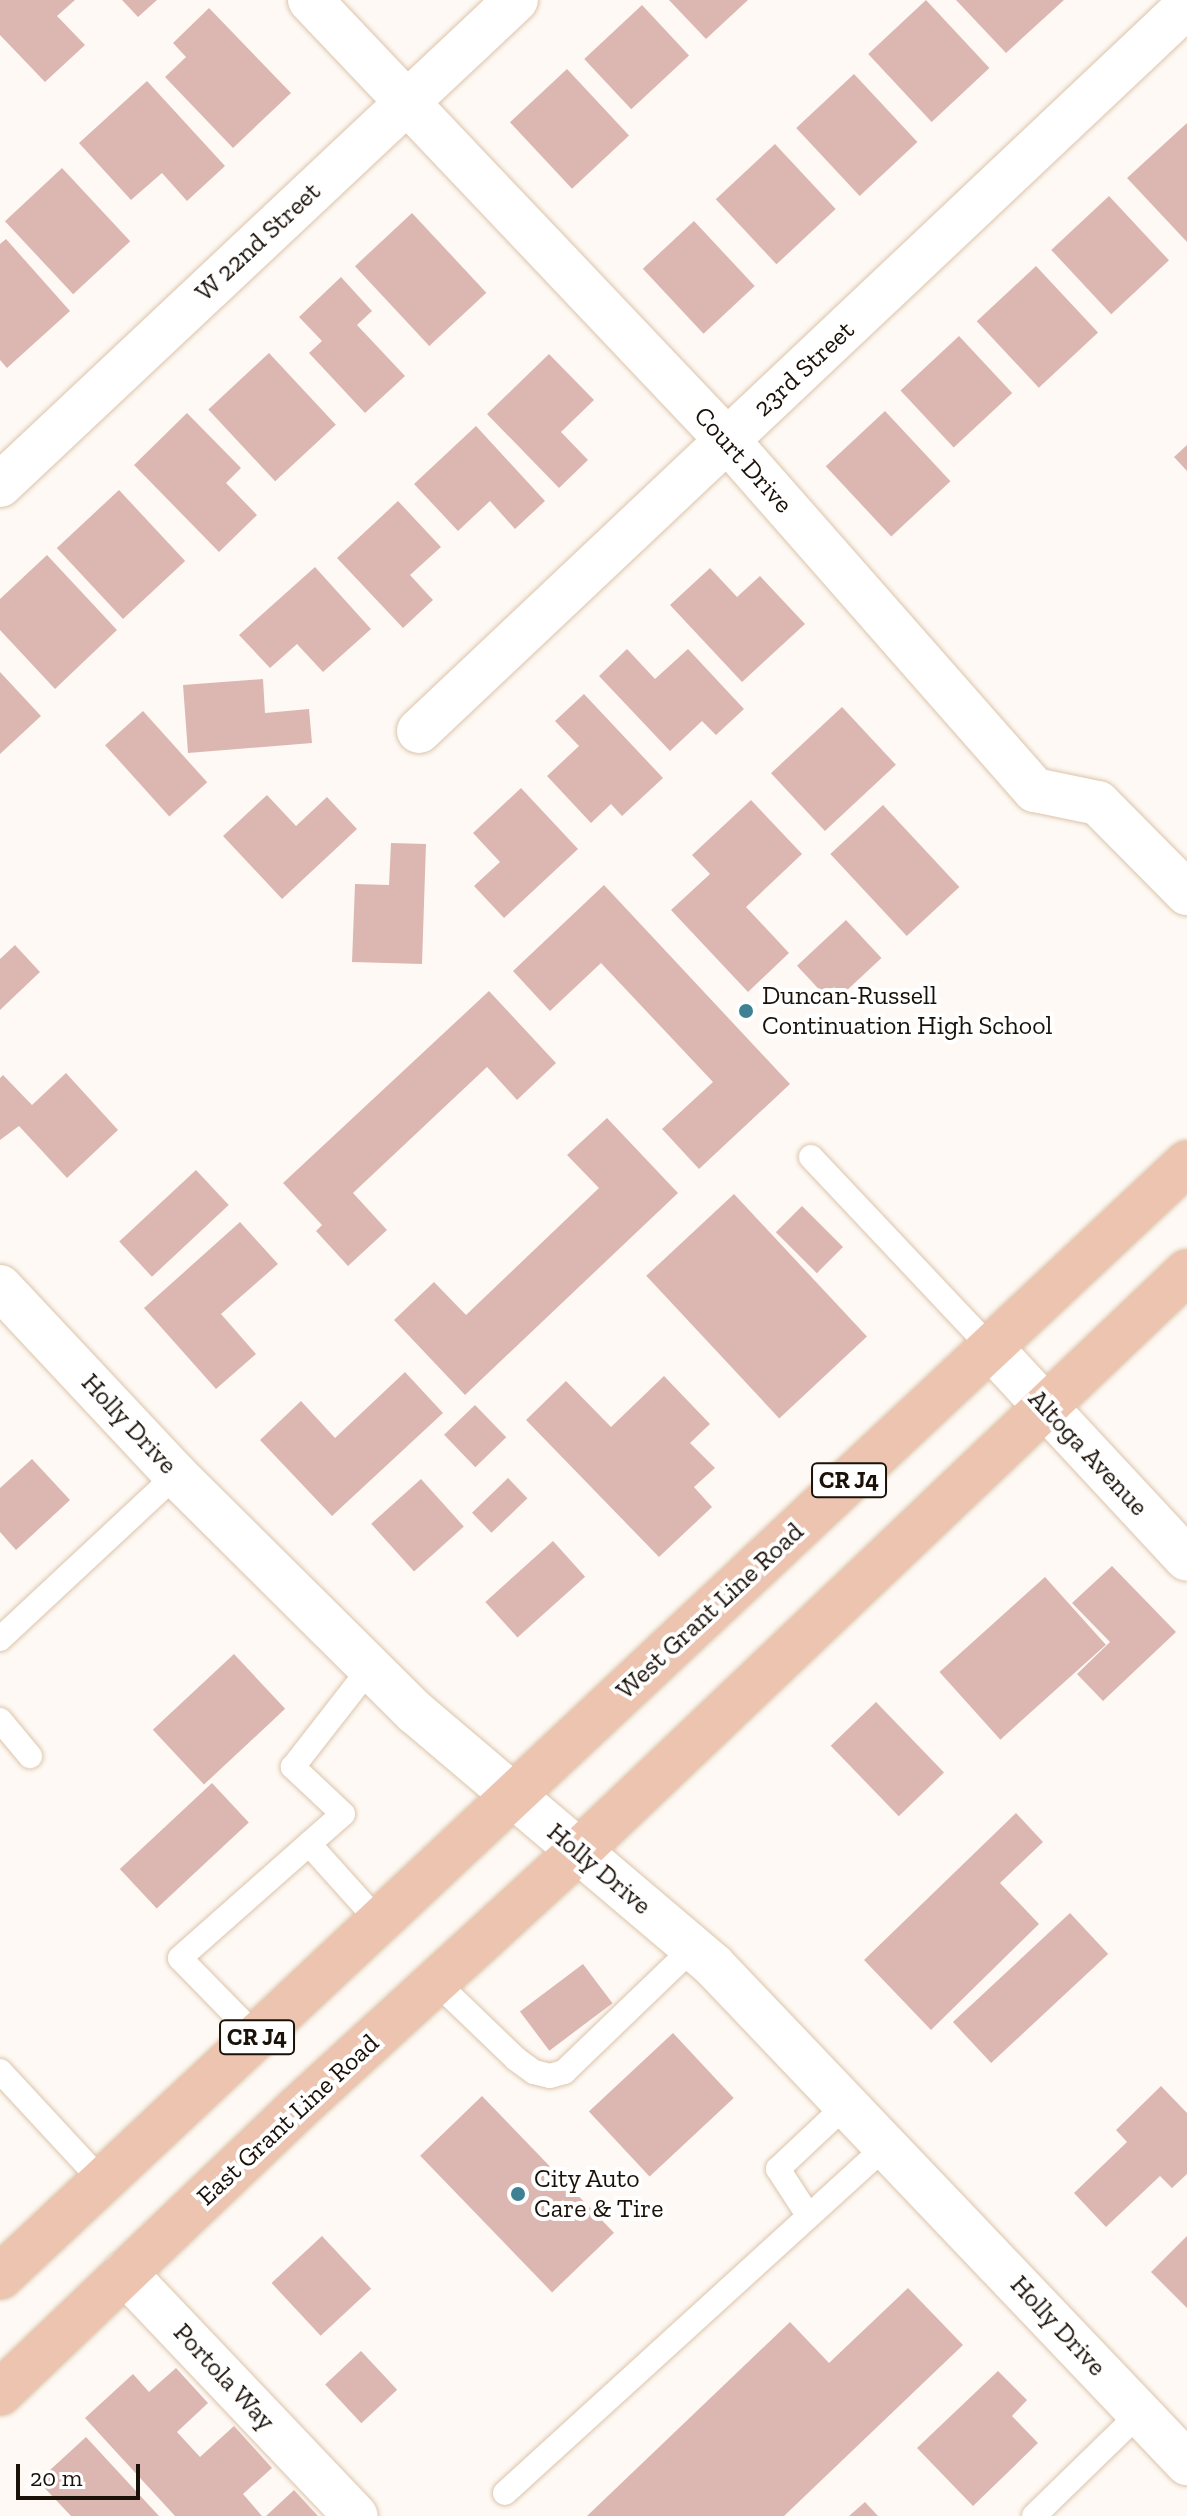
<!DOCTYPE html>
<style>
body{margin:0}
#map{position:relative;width:1187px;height:2516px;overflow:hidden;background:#fef9f4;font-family:"Zilla Slab",serif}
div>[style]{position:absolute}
.building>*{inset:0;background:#dcb7b2;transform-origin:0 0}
.roads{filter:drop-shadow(0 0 2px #dcc4ab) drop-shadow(0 0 2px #dcc4ab)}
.service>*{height:24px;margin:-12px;padding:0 12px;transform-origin:12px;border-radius:12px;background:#fff}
.minor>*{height:44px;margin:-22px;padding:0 22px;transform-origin:22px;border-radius:22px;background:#fff}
.tertiary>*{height:44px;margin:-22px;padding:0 22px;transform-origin:22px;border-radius:22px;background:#fff}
.primary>*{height:44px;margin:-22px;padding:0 22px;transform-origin:22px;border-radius:22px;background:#ecc4af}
.dots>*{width:22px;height:22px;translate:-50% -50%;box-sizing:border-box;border:4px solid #fff;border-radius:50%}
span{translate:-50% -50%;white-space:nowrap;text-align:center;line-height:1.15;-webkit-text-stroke:8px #fff;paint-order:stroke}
.shield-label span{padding:2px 6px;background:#fff;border:2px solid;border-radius:6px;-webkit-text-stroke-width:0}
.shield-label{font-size:24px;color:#1a1108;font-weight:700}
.street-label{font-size:26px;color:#1a1108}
.poi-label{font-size:26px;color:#1a1108}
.left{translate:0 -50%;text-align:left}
.scale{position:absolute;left:16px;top:2464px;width:124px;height:36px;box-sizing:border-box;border:4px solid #1a1108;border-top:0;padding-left:10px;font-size:24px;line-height:28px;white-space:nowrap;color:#1a1108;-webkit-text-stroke:6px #fff;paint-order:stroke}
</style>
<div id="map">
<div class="building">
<div style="clip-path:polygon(0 0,75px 0,57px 16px,85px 45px,45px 82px,0 35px)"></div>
<div style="clip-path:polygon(122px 0,157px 0,138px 17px)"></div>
<div style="clip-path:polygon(669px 0,748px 0,706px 39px)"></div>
<div style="left:926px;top:0;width:93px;height:79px;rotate:47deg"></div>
<div style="clip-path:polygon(956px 0,1064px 0,1006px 53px)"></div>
<div style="left:642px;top:5px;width:69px;height:79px;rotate:47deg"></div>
<div style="clip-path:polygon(209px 8px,291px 93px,233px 148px,165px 77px,186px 57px,173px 43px)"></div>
<div style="left:567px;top:69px;width:91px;height:78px;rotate:47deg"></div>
<div style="left:854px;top:74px;width:93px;height:79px;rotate:47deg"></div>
<div style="clip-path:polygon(147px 81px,225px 166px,187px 201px,162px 173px,131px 200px,79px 143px)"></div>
<div style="clip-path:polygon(1187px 123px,1187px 242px,1127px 178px)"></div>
<div style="left:775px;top:144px;width:89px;height:81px;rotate:47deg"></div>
<div style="left:62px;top:168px;width:100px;height:78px;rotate:47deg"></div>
<div style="left:1109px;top:196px;width:88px;height:79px;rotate:47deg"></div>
<div style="left:412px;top:213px;width:109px;height:78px;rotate:47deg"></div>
<div style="left:694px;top:221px;width:89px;height:70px;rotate:47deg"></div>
<div style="clip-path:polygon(6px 239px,70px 311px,7px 368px,0 360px,0 244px)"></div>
<div style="left:1036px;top:266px;width:91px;height:81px;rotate:47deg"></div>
<div style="clip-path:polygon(341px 277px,372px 311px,357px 325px,405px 376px,365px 413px,309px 353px,322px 341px,299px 317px)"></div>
<div style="left:959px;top:336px;width:78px;height:80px;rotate:47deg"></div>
<div style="left:269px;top:353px;width:98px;height:83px;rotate:47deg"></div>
<div style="clip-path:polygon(549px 354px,594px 400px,561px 432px,588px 460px,559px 488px,487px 414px)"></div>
<div style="left:885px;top:411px;width:96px;height:81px;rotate:47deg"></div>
<div style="clip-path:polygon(187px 413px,241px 468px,226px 483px,257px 515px,219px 552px,134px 465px)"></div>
<div style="clip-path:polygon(476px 426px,545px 501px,515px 529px,490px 501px,458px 531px,414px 484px)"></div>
<div style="clip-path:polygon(1187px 445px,1187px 471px,1174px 457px)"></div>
<div style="left:119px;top:490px;width:97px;height:85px;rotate:47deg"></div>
<div style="clip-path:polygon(398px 501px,441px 547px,410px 575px,433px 600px,403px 628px,337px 558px)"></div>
<div style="clip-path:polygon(47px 555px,117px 630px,55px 689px,0 630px,0 599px)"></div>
<div style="clip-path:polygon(315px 567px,371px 629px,323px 672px,297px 644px,270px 668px,239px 635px)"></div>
<div style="clip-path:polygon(710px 568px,737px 597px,760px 576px,805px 624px,742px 682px,670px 605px)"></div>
<div style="clip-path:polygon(627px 649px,655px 679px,688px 649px,744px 709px,716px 735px,702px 721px,670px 751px,599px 676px)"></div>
<div style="clip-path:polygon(0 672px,41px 716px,0 754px)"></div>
<div style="clip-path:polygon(263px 679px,265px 713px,309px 709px,312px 743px,188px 753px,183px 685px)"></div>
<div style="clip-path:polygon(584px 694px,663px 778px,622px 816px,611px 804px,591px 823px,547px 776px,579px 746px,555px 721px)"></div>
<div style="left:842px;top:707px;width:79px;height:97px;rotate:47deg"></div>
<div style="left:143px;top:711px;width:96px;height:51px;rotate:48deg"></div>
<div style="clip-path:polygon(521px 788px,578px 849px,504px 918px,474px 886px,500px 862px,473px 833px)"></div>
<div style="clip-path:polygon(267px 795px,296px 826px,327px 797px,357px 829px,282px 899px,223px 836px)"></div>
<div style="clip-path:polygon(751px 800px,802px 854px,746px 907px,789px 953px,748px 992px,671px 910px,710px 874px,692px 855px)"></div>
<div style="left:883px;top:805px;width:112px;height:72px;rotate:47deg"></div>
<div style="clip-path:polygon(391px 843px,426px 844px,422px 964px,352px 962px,355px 884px,389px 885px)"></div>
<div style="clip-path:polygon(604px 885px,790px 1084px,699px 1169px,662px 1129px,713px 1082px,601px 963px,550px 1011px,513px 971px)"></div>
<div style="left:846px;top:920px;width:52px;height:67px;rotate:47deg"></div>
<div style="clip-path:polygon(15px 945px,40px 972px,0 1010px,0 959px)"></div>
<div style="clip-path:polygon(489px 991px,556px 1063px,517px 1100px,487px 1067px,353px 1193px,387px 1230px,348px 1266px,316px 1231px,322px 1225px,283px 1183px)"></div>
<div style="clip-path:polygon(66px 1073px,118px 1130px,67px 1178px,19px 1126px,0 1140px,0 1078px,3px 1075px,32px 1105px)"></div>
<div style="clip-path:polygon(607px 1118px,678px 1193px,465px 1395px,394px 1320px,434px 1282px,466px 1315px,599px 1188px,567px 1155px)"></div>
<div style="left:196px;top:1170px;width:48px;height:105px;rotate:47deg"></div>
<div style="left:734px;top:1194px;width:195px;height:120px;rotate:47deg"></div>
<div style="left:802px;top:1206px;width:58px;height:37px;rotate:45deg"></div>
<div style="clip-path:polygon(240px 1222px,278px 1264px,221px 1314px,256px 1354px,216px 1389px,144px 1308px)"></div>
<div style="clip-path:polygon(405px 1372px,443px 1413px,332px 1516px,260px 1440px,301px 1401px,335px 1438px)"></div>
<div style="clip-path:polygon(664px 1376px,710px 1424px,690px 1443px,715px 1468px,694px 1487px,712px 1507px,659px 1557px,526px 1420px,566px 1381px,611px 1427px)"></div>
<div style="left:475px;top:1405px;width:45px;height:43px;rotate:46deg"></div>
<div style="clip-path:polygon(32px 1459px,70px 1500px,16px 1550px,0 1532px,0 1488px)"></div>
<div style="left:508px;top:1478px;width:28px;height:50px;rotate:46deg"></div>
<div style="left:421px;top:1479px;width:64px;height:67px;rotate:48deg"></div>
<div style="left:553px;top:1541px;width:48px;height:91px;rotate:48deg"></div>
<div style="clip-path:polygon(1112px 1566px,1176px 1632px,1103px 1701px,1077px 1674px,1110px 1642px,1072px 1603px)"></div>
<div style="left:1045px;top:1577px;width:91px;height:142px;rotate:48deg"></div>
<div style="left:234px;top:1654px;width:75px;height:111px;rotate:47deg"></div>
<div style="left:876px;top:1702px;width:98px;height:63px;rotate:46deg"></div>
<div style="left:212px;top:1783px;width:54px;height:126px;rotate:47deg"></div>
<div style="clip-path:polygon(1016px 1813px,1043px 1842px,1000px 1883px,1039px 1924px,931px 2030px,864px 1960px)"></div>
<div style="left:1070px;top:1913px;width:56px;height:160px;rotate:47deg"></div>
<div style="left:583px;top:1964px;width:49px;height:79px;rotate:53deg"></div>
<div style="left:673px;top:2033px;width:89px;height:115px;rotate:47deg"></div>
<div style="clip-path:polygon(1161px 2086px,1187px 2113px,1187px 2174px,1172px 2188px,1160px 2176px,1106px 2227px,1074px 2193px,1127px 2142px,1116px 2130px)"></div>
<div style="left:482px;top:2096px;width:190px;height:86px;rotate:46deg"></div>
<div style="left:322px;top:2236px;width:72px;height:69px;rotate:47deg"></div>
<div style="clip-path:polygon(1187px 2236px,1187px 2308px,1151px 2272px)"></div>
<div style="clip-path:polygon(908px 2288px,963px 2345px,784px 2516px,587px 2516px,790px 2322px,829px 2363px)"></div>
<div style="left:361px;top:2351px;width:53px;height:49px;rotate:47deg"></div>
<div style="clip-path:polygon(176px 2368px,208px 2403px,177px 2432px,200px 2457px,234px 2426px,272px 2468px,243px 2494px,262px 2516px,175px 2516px,85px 2418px,133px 2374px,149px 2392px)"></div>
<div style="clip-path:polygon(998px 2371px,1027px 2400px,1012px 2416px,1038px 2443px,973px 2506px,917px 2448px)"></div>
<div style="clip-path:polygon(86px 2437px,159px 2516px,71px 2516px,38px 2481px)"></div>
<div style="clip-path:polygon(294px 2490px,318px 2516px,266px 2516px)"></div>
<div style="clip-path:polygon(865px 2502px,878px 2516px,849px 2516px)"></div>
</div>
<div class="roads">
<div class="service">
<div style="left:811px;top:1157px;width:261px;rotate:46.7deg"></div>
<div style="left:0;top:1639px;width:241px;rotate:-43deg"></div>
<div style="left:0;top:1720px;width:47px;rotate:50.2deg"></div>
<div style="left:309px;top:1844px;width:105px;rotate:48.1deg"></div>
<div style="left:436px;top:1982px;width:111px;rotate:43.9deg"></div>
<div style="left:516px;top:2059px;width:22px;rotate:36deg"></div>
<div style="left:534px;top:2072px;width:16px;rotate:14deg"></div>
<div style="left:550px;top:2076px;width:15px;rotate:-16deg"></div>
<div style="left:564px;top:2072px;width:179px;rotate:-43.9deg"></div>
<div style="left:257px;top:2037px;width:110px;rotate:-134.3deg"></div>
<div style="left:180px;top:1958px;width:217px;rotate:-41.5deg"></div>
<div style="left:343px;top:1814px;width:69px;rotate:-136.8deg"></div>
<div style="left:293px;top:1767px;width:125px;rotate:-52.1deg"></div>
<div style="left:0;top:2071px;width:150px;rotate:47.2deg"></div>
<div style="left:808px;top:2215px;width:55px;rotate:-123.1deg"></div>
<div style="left:778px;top:2169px;width:96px;rotate:-43.3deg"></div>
<div style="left:505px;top:2493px;width:517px;rotate:-42.33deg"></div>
<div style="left:1034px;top:2516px;width:148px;rotate:-44.2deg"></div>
</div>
<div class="minor">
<div style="left:310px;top:0;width:608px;rotate:46.53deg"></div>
<div style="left:728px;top:441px;width:465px;rotate:48.7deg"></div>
<div style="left:1035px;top:790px;width:64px;rotate:11.7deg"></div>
<div style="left:1098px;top:803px;width:127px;rotate:45.3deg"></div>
<div style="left:0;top:485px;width:708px;rotate:-43.23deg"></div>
<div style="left:419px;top:731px;width:1056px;rotate:-43.35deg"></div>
<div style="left:990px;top:1347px;width:289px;rotate:47.1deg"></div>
<div style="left:125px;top:2273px;width:335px;rotate:46.5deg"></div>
</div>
<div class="tertiary">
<div style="left:0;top:1287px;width:258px;rotate:46.9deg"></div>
<div style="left:176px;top:1475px;width:338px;rotate:44.8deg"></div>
<div style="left:416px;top:1713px;width:390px;rotate:40.3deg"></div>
<div style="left:713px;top:1965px;width:688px;rotate:46.41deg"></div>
</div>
<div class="primary">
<div style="left:0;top:2277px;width:1628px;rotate:-43.18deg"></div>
<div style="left:0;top:2393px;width:410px;rotate:-43.7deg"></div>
<div style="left:296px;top:2110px;width:385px;rotate:-42.5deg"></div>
<div style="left:580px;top:1850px;width:838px;rotate:-43.6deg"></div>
</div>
</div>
<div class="dots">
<div style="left:746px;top:1011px;background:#3f8193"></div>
<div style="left:518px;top:2194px;background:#3f8193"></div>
</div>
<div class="shield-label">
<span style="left:849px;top:1480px">CR J4</span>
<span style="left:257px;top:2037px">CR J4</span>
</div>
<div class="street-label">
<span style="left:258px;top:242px;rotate:-43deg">W 22nd Street</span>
<span style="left:804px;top:369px;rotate:-43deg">23rd Street</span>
<span style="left:743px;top:460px;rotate:48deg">Court Drive</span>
<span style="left:129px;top:1424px;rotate:47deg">Holly Drive</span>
<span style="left:1088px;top:1453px;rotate:47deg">Altoga Avenue</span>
<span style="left:710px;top:1611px;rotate:-43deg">West Grant Line Road</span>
<span style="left:599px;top:1869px;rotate:40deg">Holly Drive</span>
<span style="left:288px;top:2120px;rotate:-43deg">East Grant Line Road</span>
<span style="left:1058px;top:2326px;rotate:47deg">Holly Drive</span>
<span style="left:224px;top:2377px;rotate:47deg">Portola Way</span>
</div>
<div class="poi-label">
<span class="left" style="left:762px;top:1011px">Duncan-Russell<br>Continuation High School</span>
<span class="left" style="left:534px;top:2194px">City Auto<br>Care &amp; Tire</span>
</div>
<div class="scale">20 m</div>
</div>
